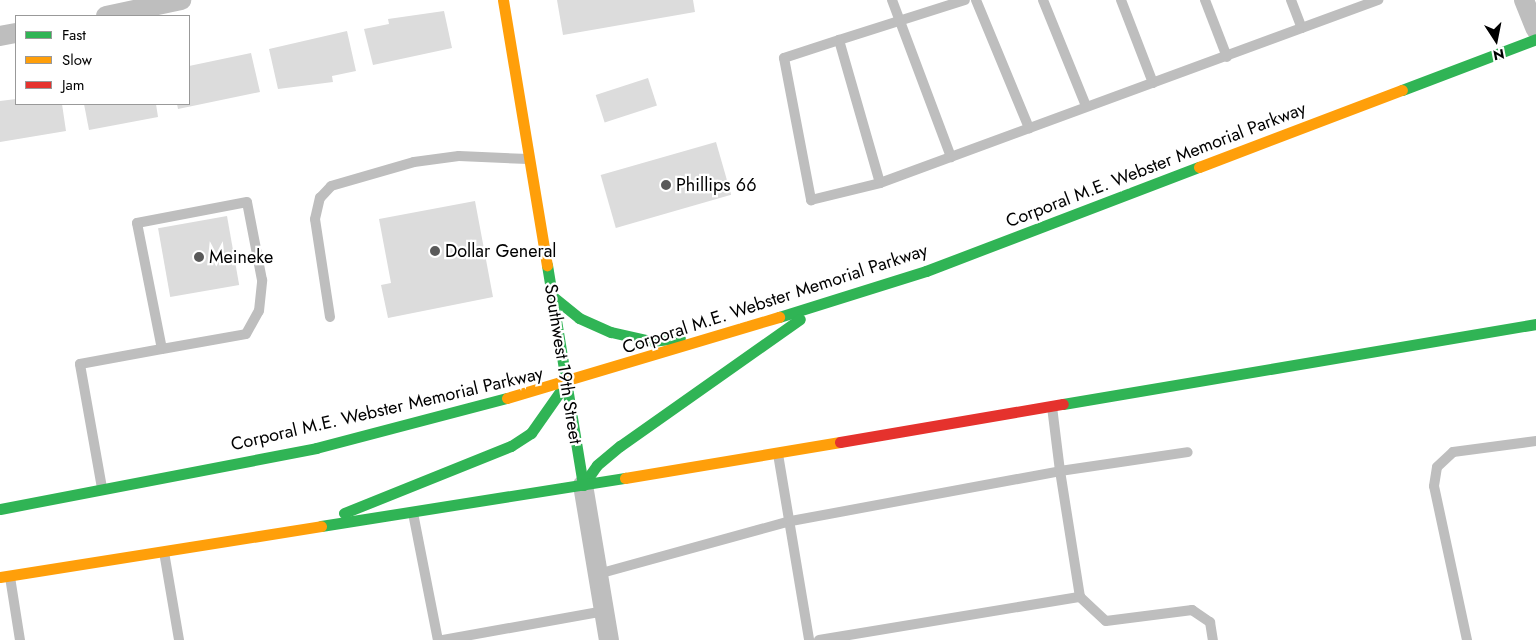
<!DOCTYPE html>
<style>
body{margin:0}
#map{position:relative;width:1536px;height:640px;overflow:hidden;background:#fff;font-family:Jost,sans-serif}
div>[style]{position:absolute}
.building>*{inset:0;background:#dcdcdc;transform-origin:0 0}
.lane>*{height:10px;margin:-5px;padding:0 5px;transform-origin:5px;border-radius:5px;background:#bebebe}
.street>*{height:20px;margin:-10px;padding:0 10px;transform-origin:10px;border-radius:10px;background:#bebebe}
.fast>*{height:11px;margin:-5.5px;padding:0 5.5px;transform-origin:5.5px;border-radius:5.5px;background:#30b455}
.slow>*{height:11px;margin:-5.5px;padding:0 5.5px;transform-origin:5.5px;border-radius:5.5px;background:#ff9f0a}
.jam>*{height:11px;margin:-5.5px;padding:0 5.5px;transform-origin:5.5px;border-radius:5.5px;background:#e5322d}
.dots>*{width:14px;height:14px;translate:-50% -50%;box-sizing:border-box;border:2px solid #fff;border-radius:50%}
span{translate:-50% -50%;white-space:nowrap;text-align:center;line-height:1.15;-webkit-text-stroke:4.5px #fff;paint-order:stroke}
.street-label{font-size:18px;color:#000}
.poi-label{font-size:18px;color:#000}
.left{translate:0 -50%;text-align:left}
.legend{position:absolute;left:15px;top:15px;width:175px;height:90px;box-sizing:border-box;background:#fff;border:1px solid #999;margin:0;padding:6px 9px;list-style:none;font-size:15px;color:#000}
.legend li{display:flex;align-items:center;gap:10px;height:25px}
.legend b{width:25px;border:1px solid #999}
.north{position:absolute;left:1471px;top:15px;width:50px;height:50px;-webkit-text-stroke:4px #fff;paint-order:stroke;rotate:169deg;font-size:14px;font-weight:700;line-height:20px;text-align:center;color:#000}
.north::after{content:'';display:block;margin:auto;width:18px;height:22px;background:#000;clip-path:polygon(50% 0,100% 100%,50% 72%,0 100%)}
</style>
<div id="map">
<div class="building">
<div style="clip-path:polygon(557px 0,693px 0,695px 12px,563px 35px)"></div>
<div style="clip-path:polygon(444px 11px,452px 48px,373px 65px,364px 29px,389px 24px,388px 19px)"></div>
<div style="clip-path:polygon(347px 31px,356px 71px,332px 76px,333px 82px,278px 89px,269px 49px)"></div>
<div style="clip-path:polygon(251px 53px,260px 92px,178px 109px,177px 104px,189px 104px,189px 66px)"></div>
<div style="left:648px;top:78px;width:29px;height:55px;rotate:72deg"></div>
<div style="clip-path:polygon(16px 99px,16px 104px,62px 104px,66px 131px,0 142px,0 101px)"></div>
<div style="clip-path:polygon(84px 104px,156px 104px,158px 117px,89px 130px)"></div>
<div style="left:716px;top:142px;width:55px;height:120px;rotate:74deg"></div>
<div style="clip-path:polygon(475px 201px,493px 297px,388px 318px,381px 285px,391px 283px,379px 219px)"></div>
<div style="left:227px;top:216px;width:70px;height:70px;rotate:80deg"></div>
</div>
<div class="lane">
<div style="left:892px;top:0;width:168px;rotate:69.4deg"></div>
<div style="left:976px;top:0;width:139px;rotate:67.5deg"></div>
<div style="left:1043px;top:0;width:114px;rotate:67.9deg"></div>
<div style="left:1121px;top:0;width:89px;rotate:68.9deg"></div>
<div style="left:1205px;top:0;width:61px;rotate:68.9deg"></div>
<div style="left:1291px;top:0;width:30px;rotate:69deg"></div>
<div style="left:839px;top:40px;width:132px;rotate:-17.6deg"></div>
<div style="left:880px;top:183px;width:149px;rotate:-106deg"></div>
<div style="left:839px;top:40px;width:58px;rotate:161.9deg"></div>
<div style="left:784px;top:58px;width:145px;rotate:79.2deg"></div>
<div style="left:811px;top:200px;width:71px;rotate:-13.8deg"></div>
<div style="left:880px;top:183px;width:531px;rotate:-20.18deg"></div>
<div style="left:330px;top:317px;width:99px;rotate:-98.7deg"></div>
<div style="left:315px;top:219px;width:22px;rotate:-77deg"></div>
<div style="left:320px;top:198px;width:16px;rotate:-47deg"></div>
<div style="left:331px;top:186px;width:86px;rotate:-16.1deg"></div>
<div style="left:414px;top:162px;width:45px;rotate:-7.6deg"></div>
<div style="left:459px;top:156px;width:69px;rotate:2.5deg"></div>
<div style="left:778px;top:454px;width:189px;rotate:80.5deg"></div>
<div style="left:102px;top:488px;width:126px;rotate:-100.1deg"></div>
<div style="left:80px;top:364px;width:83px;rotate:-10.4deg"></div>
<div style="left:162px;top:349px;width:85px;rotate:-10.1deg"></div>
<div style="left:246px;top:334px;width:26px;rotate:-61deg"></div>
<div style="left:259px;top:311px;width:31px;rotate:-84deg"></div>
<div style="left:262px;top:280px;width:79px;rotate:-100.9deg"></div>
<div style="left:247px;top:202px;width:112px;rotate:169.2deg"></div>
<div style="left:137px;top:223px;width:128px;rotate:78.8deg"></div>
<div style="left:413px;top:513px;width:129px;rotate:78.9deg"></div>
<div style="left:164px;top:552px;width:89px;rotate:80.3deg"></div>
<div style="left:598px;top:574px;width:200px;rotate:-15.4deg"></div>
<div style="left:791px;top:521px;width:274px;rotate:-10.5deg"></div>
<div style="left:1060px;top:471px;width:64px;rotate:-97.1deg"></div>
<div style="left:10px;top:577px;width:64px;rotate:81deg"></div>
<div style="left:1080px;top:597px;width:35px;rotate:43deg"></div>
<div style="left:1106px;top:621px;width:87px;rotate:-7.3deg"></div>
<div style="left:1192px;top:610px;width:22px;rotate:34deg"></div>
<div style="left:1210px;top:622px;width:18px;rotate:81deg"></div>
<div style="left:443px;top:640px;width:164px;rotate:-10.2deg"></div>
<div style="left:819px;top:640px;width:265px;rotate:-9.4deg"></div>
<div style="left:1080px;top:597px;width:128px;rotate:-99deg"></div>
<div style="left:1060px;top:471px;width:129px;rotate:-8.4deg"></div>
<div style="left:1467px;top:640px;width:157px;rotate:-102.1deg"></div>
<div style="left:1434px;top:486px;width:19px;rotate:-81deg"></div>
<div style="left:1437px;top:467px;width:22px;rotate:-43deg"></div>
<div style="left:1453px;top:452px;width:84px;rotate:-7.5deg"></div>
</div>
<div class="street">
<div style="left:1524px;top:0;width:31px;rotate:68deg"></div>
<div style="left:106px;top:16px;width:77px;rotate:-12deg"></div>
<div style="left:0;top:36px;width:16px;rotate:-11deg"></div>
<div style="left:583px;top:485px;width:157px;rotate:80.5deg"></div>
</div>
<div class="fast">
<div style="left:1402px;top:90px;width:143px;rotate:-20.8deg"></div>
<div style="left:547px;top:265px;width:223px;rotate:80.7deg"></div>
<div style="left:552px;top:296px;width:35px;rotate:39deg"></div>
<div style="left:579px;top:318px;width:35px;rotate:24deg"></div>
<div style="left:611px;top:332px;width:41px;rotate:12.7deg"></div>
<div style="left:651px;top:341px;width:29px;rotate:-6deg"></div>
<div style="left:779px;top:317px;width:154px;rotate:-17.4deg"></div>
<div style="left:926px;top:271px;width:292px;rotate:-20.9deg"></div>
<div style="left:1063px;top:404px;width:480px;rotate:-9.6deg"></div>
<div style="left:583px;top:485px;width:24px;rotate:-55deg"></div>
<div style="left:597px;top:465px;width:30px;rotate:-40deg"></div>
<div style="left:620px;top:446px;width:220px;rotate:-35.2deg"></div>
<div style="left:0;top:509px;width:322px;rotate:-10.9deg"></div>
<div style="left:316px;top:448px;width:197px;rotate:-14.7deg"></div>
<div style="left:344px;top:513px;width:180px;rotate:-21.9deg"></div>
<div style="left:511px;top:446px;width:24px;rotate:-33deg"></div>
<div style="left:531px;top:433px;width:61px;rotate:-55deg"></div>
<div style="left:321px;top:526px;width:308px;rotate:-9deg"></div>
</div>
<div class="slow">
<div style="left:503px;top:0;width:269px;rotate:80.6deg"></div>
<div style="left:1199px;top:167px;width:217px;rotate:-20.8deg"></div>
<div style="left:507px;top:398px;width:284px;rotate:-16.6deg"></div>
<div style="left:625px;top:478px;width:218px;rotate:-9.5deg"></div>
<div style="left:0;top:577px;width:325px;rotate:-9deg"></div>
</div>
<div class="jam">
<div style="left:840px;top:442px;width:226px;rotate:-9.7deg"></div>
</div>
<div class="dots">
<div style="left:666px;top:185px;background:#595959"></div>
<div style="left:435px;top:251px;background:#595959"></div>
<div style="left:199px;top:257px;background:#595959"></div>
</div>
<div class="street-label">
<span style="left:1156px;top:165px;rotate:-21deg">Corporal M.E. Webster Memorial Parkway</span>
<span style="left:775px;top:299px;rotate:-18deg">Corporal M.E. Webster Memorial Parkway</span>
<span style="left:563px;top:364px;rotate:81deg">Southwest 19th Street</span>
<span style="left:387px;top:409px;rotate:-13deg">Corporal M.E. Webster Memorial Parkway</span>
</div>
<div class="poi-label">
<span class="left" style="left:676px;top:185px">Phillips 66</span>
<span class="left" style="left:445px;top:251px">Dollar General</span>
<span class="left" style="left:209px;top:257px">Meineke</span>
</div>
<ul class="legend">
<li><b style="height:6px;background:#30b455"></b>Fast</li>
<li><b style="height:6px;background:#ff9f0a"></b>Slow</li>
<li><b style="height:6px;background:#e5322d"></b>Jam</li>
</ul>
<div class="north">N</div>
</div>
